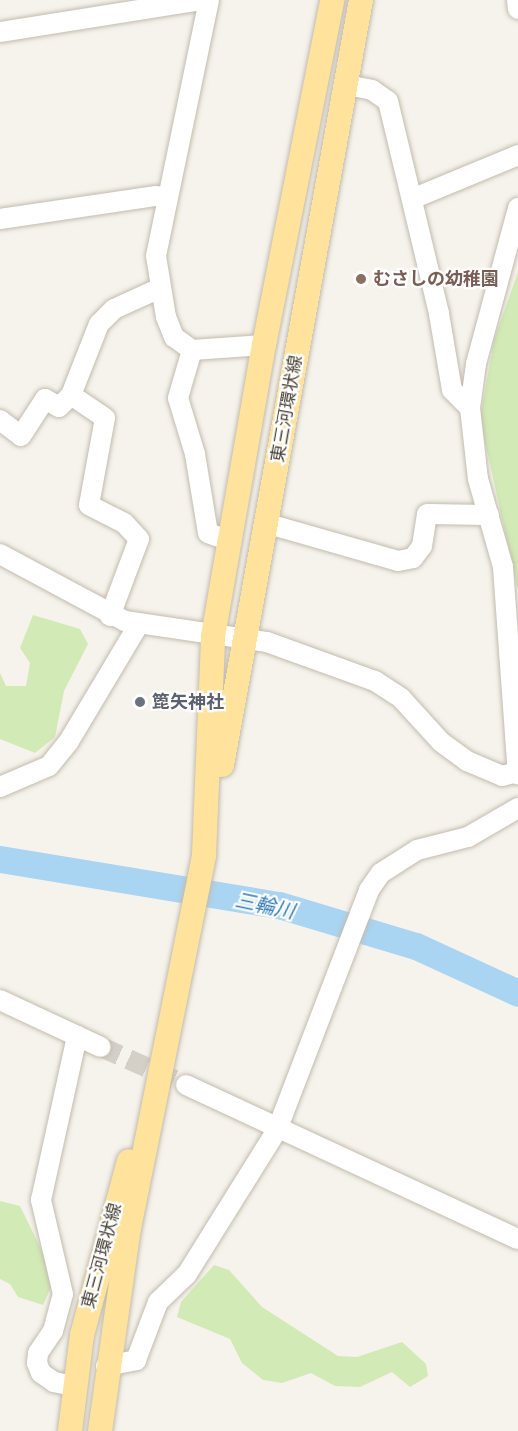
<!DOCTYPE html>
<meta charset="utf-8">
<style>
body{margin:0}
#map{position:relative;width:518px;height:1431px;overflow:hidden;background:#f6f3ec;font-family:Quicksand,"Noto Sans JP",sans-serif}
div>[style]{position:absolute}
.green>*{inset:0;background:#d2eab5}
.river>*{height:27px;margin:-13.5px;padding:0 13.5px;transform-origin:13.5px;border-radius:13.5px;background:#a9d4f2}
.minor-tunnel>*{height:20px;margin-top:-10px;transform-origin:0;background:repeating-linear-gradient(90deg,#d4d0c8 0 20px,transparent 0 30px)}
.roads{filter:drop-shadow(0 0 2px #c2bbae) drop-shadow(0 0 2px #c2bbae)}
.minor>*{height:20px;margin:-10px;padding:0 10px;transform-origin:10px;border-radius:10px;background:#fff}
.major>*{height:24px;margin:-12px;padding:0 12px;transform-origin:12px;border-radius:12px;background:#ffe39c}
.dots>*{width:16px;height:16px;translate:-50% -50%;box-sizing:border-box;border:3px solid #fff;border-radius:50%}
span{translate:-50% -50%;white-space:nowrap;text-align:center;line-height:1.15;-webkit-text-stroke:4.5px #fff;paint-order:stroke}
.education-label{font-size:18px;color:#785e54;font-weight:700}
.left{translate:0 -50%;text-align:left}
.street-label{font-size:18px;color:#4b4439}
.worship-label{font-size:18px;color:#5b616d;font-weight:700}
.water-label{font-size:20px;color:#2e7ab2;font-style:italic}
</style>
<div id="map">
<div class="green">
<div style="clip-path:polygon(518px 272px,518px 591px,480px 419px,494px 340px)"></div>
<div style="clip-path:polygon(33px 615px,80px 629px,88px 644px,64px 691px,55px 737px,35px 753px,0 739px,0 673px,6px 686px,26px 686px,30px 663px,20px 648px)"></div>
<div style="clip-path:polygon(0 1201px,20px 1206px,46px 1259px,52px 1285px,43px 1305px,18px 1297px,10px 1284px,0 1279px)"></div>
<div style="clip-path:polygon(214px 1265px,229px 1270px,262px 1307px,338px 1356px,357px 1357px,402px 1342px,426px 1364px,428px 1376px,410px 1387px,392px 1372px,360px 1387px,335px 1386px,311px 1373px,282px 1383px,263px 1380px,242px 1363px,230px 1339px,177px 1317px,181px 1302px)"></div>
</div>
<div class="river">
<div style="left:0;top:859px;width:283px;rotate:9.4deg"></div>
<div style="left:279px;top:905px;width:143px;rotate:16.7deg"></div>
<div style="left:416px;top:946px;width:112px;rotate:24.7deg"></div>
</div>
<div class="minor-tunnel">
<div style="left:101px;top:1047px;width:93px;rotate:24.1deg"></div>
</div>
<div class="roads">
<div class="minor">
<div style="left:209px;top:0;width:261px;rotate:101.7deg"></div>
<div style="left:156px;top:256px;width:62px;rotate:80.7deg"></div>
<div style="left:166px;top:317px;width:22px;rotate:68deg"></div>
<div style="left:174px;top:337px;width:22px;rotate:36deg"></div>
<div style="left:192px;top:350px;width:50px;rotate:106.3deg"></div>
<div style="left:178px;top:398px;width:59px;rotate:73.1deg"></div>
<div style="left:195px;top:454px;width:80px;rotate:80.7deg"></div>
<div style="left:208px;top:533px;width:23px;rotate:20deg"></div>
<div style="left:517px;top:0;width:9px;rotate:84deg"></div>
<div style="left:0;top:32px;width:206px;rotate:-9deg"></div>
<div style="left:347px;top:85px;width:25px;rotate:11deg"></div>
<div style="left:372px;top:90px;width:19px;rotate:35deg"></div>
<div style="left:388px;top:101px;width:219px;rotate:76.5deg"></div>
<div style="left:439px;top:314px;width:77px;rotate:80.3deg"></div>
<div style="left:452px;top:390px;width:25px;rotate:45deg"></div>
<div style="left:412px;top:199px;width:115px;rotate:-22.5deg"></div>
<div style="left:518px;top:208px;width:162px;rotate:105.1deg"></div>
<div style="left:476px;top:364px;width:44px;rotate:97.8deg"></div>
<div style="left:470px;top:408px;width:71px;rotate:83.6deg"></div>
<div style="left:478px;top:479px;width:91px;rotate:74.1deg"></div>
<div style="left:503px;top:567px;width:208px;rotate:85.9deg"></div>
<div style="left:0;top:219px;width:158px;rotate:-8.4deg"></div>
<div style="left:156px;top:196px;width:11px;rotate:10deg"></div>
<div style="left:192px;top:350px;width:72px;rotate:-4deg"></div>
<div style="left:0;top:420px;width:26px;rotate:37deg"></div>
<div style="left:21px;top:436px;width:44px;rotate:-57deg"></div>
<div style="left:45px;top:399px;width:16px;rotate:30deg"></div>
<div style="left:59px;top:407px;width:17px;rotate:-45deg"></div>
<div style="left:265px;top:523px;width:138px;rotate:15.9deg"></div>
<div style="left:398px;top:561px;width:15px;rotate:-11deg"></div>
<div style="left:413px;top:558px;width:15px;rotate:-53deg"></div>
<div style="left:422px;top:546px;width:32px;rotate:-81deg"></div>
<div style="left:427px;top:514px;width:62px;rotate:0.9deg"></div>
<div style="left:0;top:554px;width:142px;rotate:28.2deg"></div>
<div style="left:125px;top:621px;width:144px;rotate:8.4deg"></div>
<div style="left:267px;top:642px;width:115px;rotate:19.9deg"></div>
<div style="left:375px;top:681px;width:31px;rotate:33deg"></div>
<div style="left:401px;top:698px;width:59px;rotate:47.7deg"></div>
<div style="left:441px;top:742px;width:32px;rotate:36deg"></div>
<div style="left:467px;top:761px;width:38px;rotate:23deg"></div>
<div style="left:502px;top:776px;width:16px;rotate:-15deg"></div>
<div style="left:110px;top:616px;width:82px;rotate:-69.4deg"></div>
<div style="left:139px;top:539px;width:22px;rotate:-133deg"></div>
<div style="left:124px;top:523px;width:39px;rotate:-153deg"></div>
<div style="left:89px;top:505px;width:88px;rotate:-79.6deg"></div>
<div style="left:105px;top:418px;width:41px;rotate:-145.9deg"></div>
<div style="left:71px;top:395px;width:76px;rotate:-68.5deg"></div>
<div style="left:99px;top:324px;width:21px;rotate:-45deg"></div>
<div style="left:114px;top:309px;width:51px;rotate:-24.5deg"></div>
<div style="left:0;top:787px;width:53px;rotate:-23.2deg"></div>
<div style="left:49px;top:766px;width:32px;rotate:-51deg"></div>
<div style="left:69px;top:741px;width:136px;rotate:-59.1deg"></div>
<div style="left:0;top:1000px;width:111px;rotate:25deg"></div>
<div style="left:186px;top:1085px;width:366px;rotate:24.9deg"></div>
<div style="left:106px;top:1366px;width:31px;rotate:-11deg"></div>
<div style="left:136px;top:1360px;width:62px;rotate:-69.2deg"></div>
<div style="left:158px;top:1302px;width:40px;rotate:-44deg"></div>
<div style="left:187px;top:1274px;width:170px;rotate:-58deg"></div>
<div style="left:277px;top:1130px;width:257px;rotate:-69deg"></div>
<div style="left:369px;top:890px;width:21px;rotate:-55deg"></div>
<div style="left:381px;top:873px;width:43px;rotate:-32.6deg"></div>
<div style="left:417px;top:850px;width:53px;rotate:-14.3deg"></div>
<div style="left:468px;top:837px;width:58px;rotate:-30.1deg"></div>
<div style="left:74px;top:1386px;width:20px;rotate:-169deg"></div>
<div style="left:54px;top:1382px;width:16px;rotate:-145deg"></div>
<div style="left:41px;top:1373px;width:11px;rotate:-112deg"></div>
<div style="left:37px;top:1363px;width:10px;rotate:-84deg"></div>
<div style="left:38px;top:1353px;width:27px;rotate:-56deg"></div>
<div style="left:53px;top:1331px;width:38px;rotate:-75deg"></div>
<div style="left:63px;top:1294px;width:97px;rotate:-103.2deg"></div>
<div style="left:41px;top:1200px;width:168px;rotate:-77.6deg"></div>
</div>
<div class="major">
<div style="left:222px;top:765px;width:778px;rotate:-79.7deg"></div>
<div style="left:70px;top:1431px;width:97px;rotate:-82.9deg"></div>
<div style="left:82px;top:1335px;width:180px;rotate:-74.9deg"></div>
<div style="left:100px;top:1431px;width:205px;rotate:-81.9deg"></div>
<div style="left:129px;top:1228px;width:380px;rotate:-78.6deg"></div>
<div style="left:204px;top:855px;width:219px;rotate:-87.6deg"></div>
<div style="left:213px;top:636px;width:295px;rotate:-80.1deg"></div>
<div style="left:264px;top:345px;width:352px;rotate:-78.8deg"></div>
</div>
</div>
<div class="dots">
<div style="left:361px;top:279px;background:#8d6e63"></div>
<div style="left:140px;top:702px;background:#6b7280"></div>
</div>
<div class="education-label">
<span class="left" style="left:373px;top:279px">むさしの幼稚園</span>
</div>
<div class="street-label">
<span style="left:287px;top:409px;rotate:-80deg">東三河環状線</span>
<span style="left:102px;top:1256px;rotate:-75deg">東三河環状線</span>
</div>
<div class="worship-label">
<span class="left" style="left:152px;top:702px">箆矢神社</span>
</div>
<div class="water-label">
<span style="left:265px;top:905px;rotate:12deg">三輪川</span>
</div>
</div>
